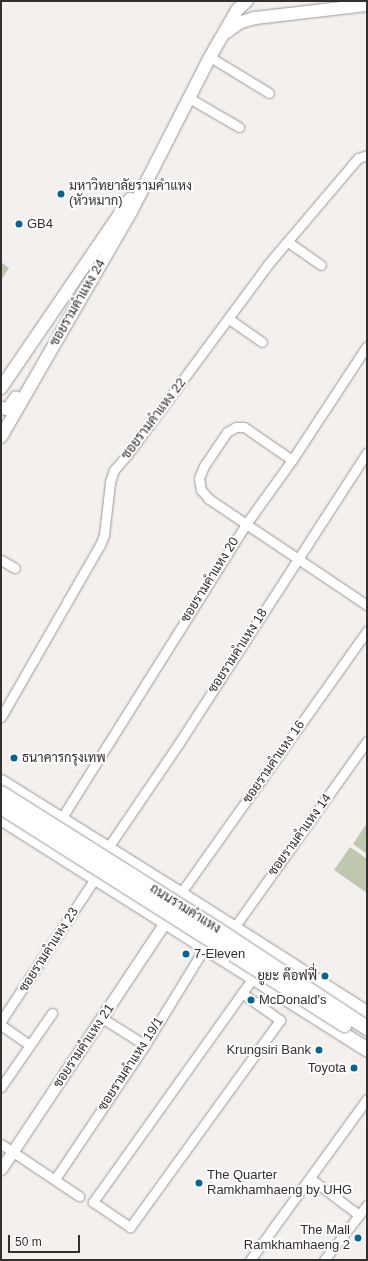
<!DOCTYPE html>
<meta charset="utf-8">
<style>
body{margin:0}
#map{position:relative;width:368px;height:1261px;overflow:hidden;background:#f3f0ee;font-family:Arial,Sarabun,sans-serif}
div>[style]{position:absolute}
.green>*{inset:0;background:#bfc8ac}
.roads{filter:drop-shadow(0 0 1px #9b9896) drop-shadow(0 0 1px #9b9896)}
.minor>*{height:9px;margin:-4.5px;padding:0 4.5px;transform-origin:4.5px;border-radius:4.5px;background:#fff}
.tertiary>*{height:11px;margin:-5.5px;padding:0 5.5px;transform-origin:5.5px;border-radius:5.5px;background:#fff}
.secondary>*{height:12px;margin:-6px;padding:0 6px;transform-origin:6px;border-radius:6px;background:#fff}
.primary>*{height:14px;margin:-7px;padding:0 7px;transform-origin:7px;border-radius:7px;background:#fff}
.bridges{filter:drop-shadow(0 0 1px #9b9896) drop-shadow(0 0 1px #9b9896)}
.primary-bridge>*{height:14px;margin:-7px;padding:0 7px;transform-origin:7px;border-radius:7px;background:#fff}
.dots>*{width:11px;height:11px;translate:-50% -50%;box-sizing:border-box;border:2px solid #fffdfd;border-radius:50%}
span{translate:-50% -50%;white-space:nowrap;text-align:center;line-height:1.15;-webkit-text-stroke:4px #fffdfd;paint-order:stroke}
.poi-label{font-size:13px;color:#323130}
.left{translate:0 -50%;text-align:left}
.right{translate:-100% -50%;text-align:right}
.street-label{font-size:13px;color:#323130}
.frame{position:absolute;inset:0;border:2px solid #323130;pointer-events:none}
.scale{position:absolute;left:8px;top:1235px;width:72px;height:18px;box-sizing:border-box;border:2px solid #323130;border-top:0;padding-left:5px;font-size:12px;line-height:14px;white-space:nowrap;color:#323130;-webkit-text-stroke:3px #fffdfd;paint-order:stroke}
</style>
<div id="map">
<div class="green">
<div style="clip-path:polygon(1px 262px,9px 268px,1px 280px)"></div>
<div style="clip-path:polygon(367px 823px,367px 854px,353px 844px)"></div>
<div style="clip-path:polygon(350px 847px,367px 859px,367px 893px,334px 870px)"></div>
</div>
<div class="roads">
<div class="minor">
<div style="left:210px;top:57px;width:69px;rotate:31.4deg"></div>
<div style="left:189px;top:98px;width:58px;rotate:30.1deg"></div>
<div style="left:288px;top:242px;width:40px;rotate:34.9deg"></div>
<div style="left:229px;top:319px;width:40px;rotate:34.9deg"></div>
<div style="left:292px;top:460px;width:58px;rotate:-145.5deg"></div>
<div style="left:244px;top:427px;width:8px;rotate:180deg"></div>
<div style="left:236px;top:427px;width:10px;rotate:151deg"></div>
<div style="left:227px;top:432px;width:41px;rotate:124.1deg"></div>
<div style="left:204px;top:466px;width:13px;rotate:113deg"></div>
<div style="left:199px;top:478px;width:12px;rotate:81deg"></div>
<div style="left:201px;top:490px;width:12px;rotate:48deg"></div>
<div style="left:209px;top:499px;width:190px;rotate:33.9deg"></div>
<div style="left:1px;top:560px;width:16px;rotate:30deg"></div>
<div style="left:1px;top:717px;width:198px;rotate:-60.1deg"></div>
<div style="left:100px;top:545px;width:11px;rotate:-68deg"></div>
<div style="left:104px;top:535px;width:53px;rotate:-83.5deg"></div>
<div style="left:110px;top:482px;width:13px;rotate:-72deg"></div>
<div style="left:114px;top:470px;width:20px;rotate:-49deg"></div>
<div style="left:127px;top:455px;width:239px;rotate:-53.5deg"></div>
<div style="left:269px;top:263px;width:128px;rotate:-49.7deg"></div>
<div style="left:352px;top:165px;width:9px;rotate:-49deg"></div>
<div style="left:358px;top:158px;width:9px;rotate:-18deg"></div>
<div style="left:61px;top:819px;width:348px;rotate:-57.9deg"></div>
<div style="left:246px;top:524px;width:79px;rotate:-54.3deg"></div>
<div style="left:292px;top:460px;width:136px;rotate:-56.7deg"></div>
<div style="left:107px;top:849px;width:128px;rotate:-55.8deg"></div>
<div style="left:179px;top:743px;width:346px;rotate:-57.1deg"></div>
<div style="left:180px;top:894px;width:323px;rotate:-54.6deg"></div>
<div style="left:233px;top:929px;width:231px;rotate:-54.5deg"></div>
<div style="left:242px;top:993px;width:47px;rotate:35.4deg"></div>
<div style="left:280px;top:1020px;width:256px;rotate:125.9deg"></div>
<div style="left:130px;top:1227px;width:45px;rotate:-146deg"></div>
<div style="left:93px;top:1202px;width:275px;rotate:-54.5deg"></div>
<div style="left:102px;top:1018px;width:51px;rotate:32.1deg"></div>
<div style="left:1px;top:1021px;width:173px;rotate:-56.6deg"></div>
<div style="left:1px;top:1025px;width:35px;rotate:35deg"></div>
<div style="left:1px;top:1087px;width:90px;rotate:-55.4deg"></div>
<div style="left:1px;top:1144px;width:94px;rotate:33.7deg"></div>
<div style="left:310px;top:1178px;width:61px;rotate:37.1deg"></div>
<div style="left:55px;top:1179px;width:161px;rotate:-56.1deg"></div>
<div style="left:145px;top:1045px;width:115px;rotate:-58.5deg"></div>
<div style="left:250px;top:1260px;width:199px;rotate:-54deg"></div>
<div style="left:324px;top:1260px;width:70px;rotate:-52deg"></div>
</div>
<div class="tertiary">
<div style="left:1px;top:1169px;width:296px;rotate:-56.4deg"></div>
</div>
<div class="secondary">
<div style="left:227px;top:32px;width:17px;rotate:-36deg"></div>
<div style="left:241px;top:22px;width:15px;rotate:-16deg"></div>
<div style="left:255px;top:18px;width:113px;rotate:-6.6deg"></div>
<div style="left:1px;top:388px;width:229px;rotate:-55.7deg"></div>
<div style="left:1px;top:408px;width:7px;rotate:8deg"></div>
<div style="left:8px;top:409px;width:14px;rotate:-56deg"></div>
<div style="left:1px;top:437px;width:260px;rotate:-60deg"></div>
<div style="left:131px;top:212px;width:174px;rotate:-63deg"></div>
<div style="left:210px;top:57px;width:54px;rotate:-60.1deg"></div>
<div style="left:237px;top:10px;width:13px;rotate:-42deg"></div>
</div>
<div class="primary">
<div style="left:1px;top:782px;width:211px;rotate:32deg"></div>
<div style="left:180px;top:894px;width:222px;rotate:32.5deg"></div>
<div style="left:1px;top:818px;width:433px;rotate:32.3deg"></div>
</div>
</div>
<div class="bridges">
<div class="primary-bridge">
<div style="left:1px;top:793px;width:255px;rotate:32.2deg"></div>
<div style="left:217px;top:929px;width:180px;rotate:33.4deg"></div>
<div style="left:1px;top:807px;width:407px;rotate:32.4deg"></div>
</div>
</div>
<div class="dots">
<div style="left:61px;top:194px;background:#006694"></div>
<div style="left:19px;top:224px;background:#006694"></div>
<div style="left:14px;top:758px;background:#006694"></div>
<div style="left:186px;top:954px;background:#006694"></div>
<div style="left:325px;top:976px;background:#006694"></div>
<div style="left:251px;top:1000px;background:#006694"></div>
<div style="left:319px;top:1050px;background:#006694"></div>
<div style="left:354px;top:1068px;background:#006694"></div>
<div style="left:199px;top:1183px;background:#006694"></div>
<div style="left:358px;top:1238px;background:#006694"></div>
</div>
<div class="poi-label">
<span class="left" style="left:69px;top:194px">มหาวิทยาลัยรามคำแหง<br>(หัวหมาก)</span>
<span class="left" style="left:27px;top:224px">GB4</span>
<span class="left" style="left:22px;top:758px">ธนาคารกรุงเทพ</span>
<span class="left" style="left:194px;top:954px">7-Eleven</span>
<span class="right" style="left:317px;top:976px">ยูยะ ค๊อฟฟี่</span>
<span class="left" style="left:259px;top:1000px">McDonald's</span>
<span class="right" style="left:311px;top:1050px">Krungsiri Bank</span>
<span class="right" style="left:346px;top:1068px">Toyota</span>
<span class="left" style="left:207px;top:1183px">The Quarter<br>Ramkhamhaeng by UHG</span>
<span class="right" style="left:350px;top:1238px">The Mall<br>Ramkhamhaeng 2</span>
</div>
<div class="street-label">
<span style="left:78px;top:303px;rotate:-60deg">ซอยรามคำแหง 24</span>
<span style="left:154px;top:419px;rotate:-53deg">ซอยรามคำแหง 22</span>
<span style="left:210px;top:580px;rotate:-58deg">ซอยรามคำแหง 20</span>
<span style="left:238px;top:651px;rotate:-57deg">ซอยรามคำแหง 18</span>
<span style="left:274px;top:762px;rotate:-55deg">ซอยรามคำแหง 16</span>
<span style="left:300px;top:835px;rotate:-54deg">ซอยรามคำแหง 14</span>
<span style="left:185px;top:909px;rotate:32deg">ถนนรามคำแหง</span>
<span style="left:49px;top:950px;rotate:-57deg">ซอยรามคำแหง 23</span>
<span style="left:84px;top:1046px;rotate:-56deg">ซอยรามคำแหง 21</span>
<span style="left:131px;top:1064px;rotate:-57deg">ซอยรามคำแหง 19/1</span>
</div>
<div class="frame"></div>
<div class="scale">50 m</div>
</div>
